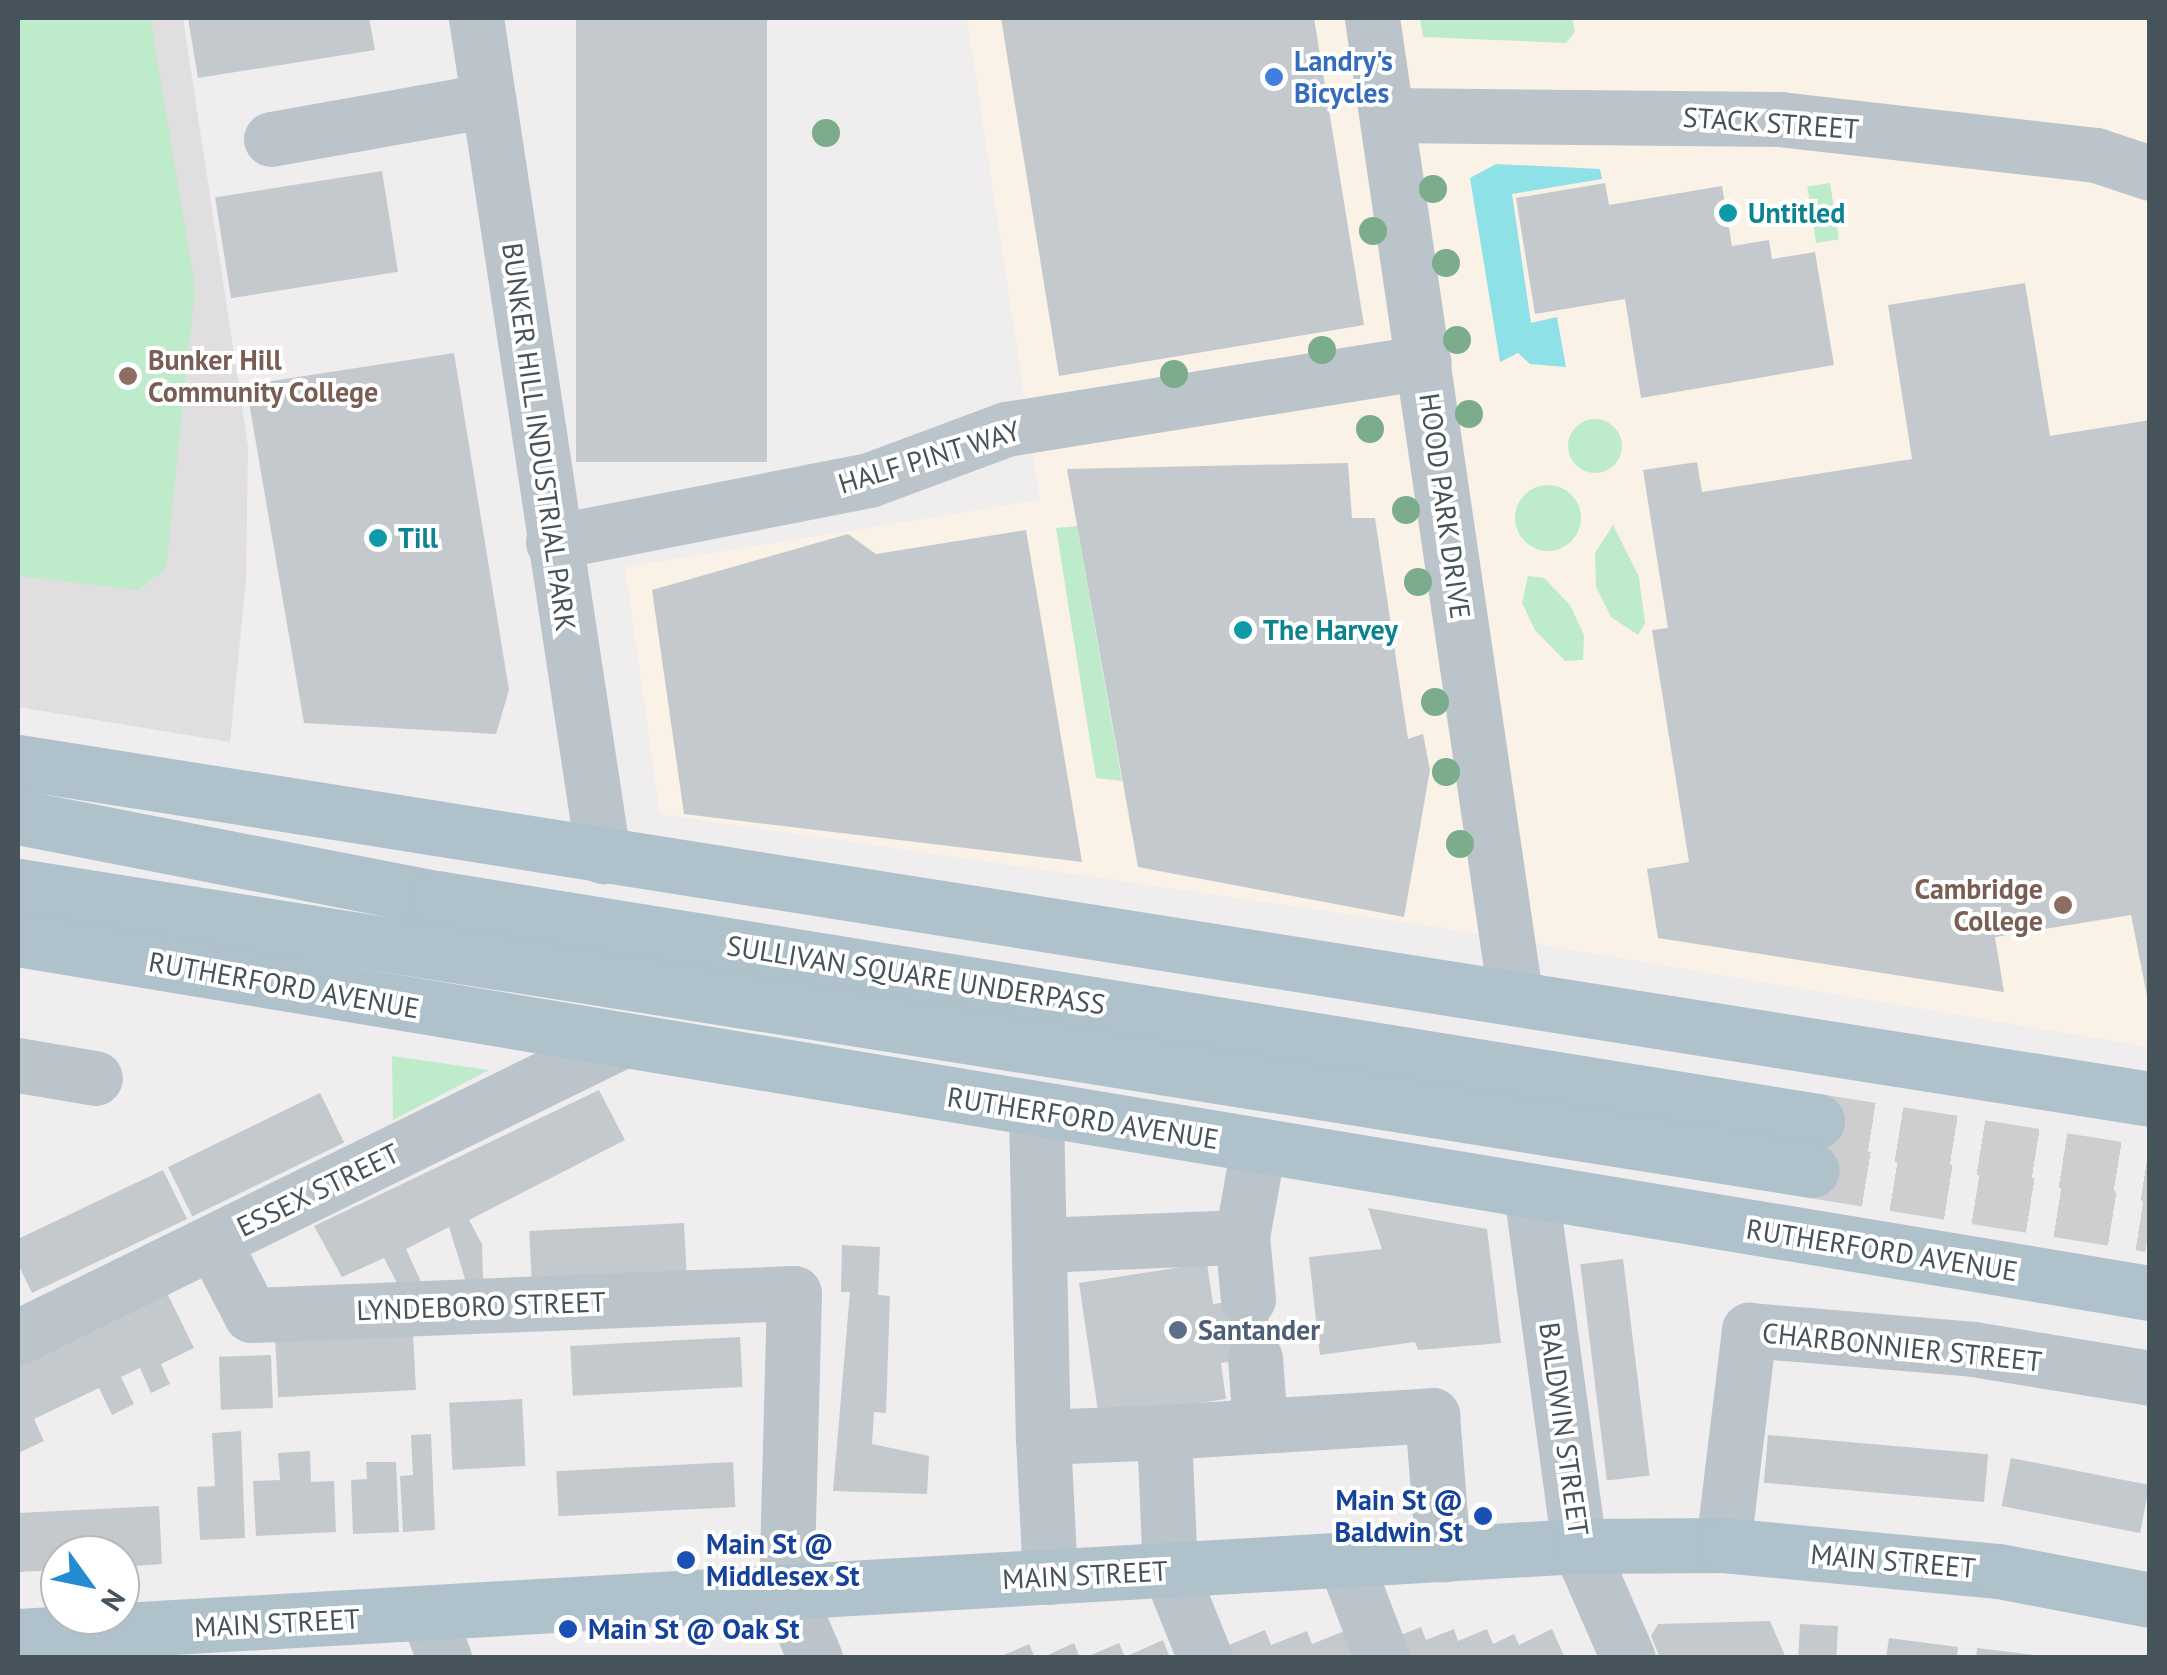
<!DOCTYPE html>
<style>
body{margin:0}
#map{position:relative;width:2167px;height:1675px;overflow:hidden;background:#f0edee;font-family:"PT Sans",sans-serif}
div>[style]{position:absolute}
.commercial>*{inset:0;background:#faf2e7}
.education>*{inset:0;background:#e1dedf}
.green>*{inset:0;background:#beebc9;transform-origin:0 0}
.round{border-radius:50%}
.water>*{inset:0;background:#8ee1e6}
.building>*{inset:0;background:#c4c9cd;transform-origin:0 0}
.major-tunnel>*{height:55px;margin-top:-27.5px;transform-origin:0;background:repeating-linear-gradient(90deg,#ceced0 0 55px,transparent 0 83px)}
.minor>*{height:55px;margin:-27.5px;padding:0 27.5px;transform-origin:27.5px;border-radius:27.5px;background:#bac4ca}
.major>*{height:55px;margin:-27.5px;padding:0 27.5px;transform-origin:27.5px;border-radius:27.5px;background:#afc1cb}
.trees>*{width:28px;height:28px;margin:-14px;border-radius:50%;background:#7bac8c}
.dots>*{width:28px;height:28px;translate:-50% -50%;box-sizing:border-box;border:5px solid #fff;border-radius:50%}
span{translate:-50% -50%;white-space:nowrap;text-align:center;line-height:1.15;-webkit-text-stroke:8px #fff;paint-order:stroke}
.shop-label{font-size:28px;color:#366cbe;font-weight:700}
.left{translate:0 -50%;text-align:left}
.street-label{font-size:28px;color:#47535a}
.culture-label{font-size:28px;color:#0d838f;font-weight:700}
.education-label{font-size:28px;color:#785e54;font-weight:700}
.right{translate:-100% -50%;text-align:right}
.service-label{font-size:28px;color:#4e5e75;font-weight:700}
.transit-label{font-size:28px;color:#164399;font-weight:700}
.frame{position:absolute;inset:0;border:20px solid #47535a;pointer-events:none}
.north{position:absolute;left:40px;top:1535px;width:100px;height:100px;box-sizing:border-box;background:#fff;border:2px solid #b5babd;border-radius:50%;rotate:123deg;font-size:28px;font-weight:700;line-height:40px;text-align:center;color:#47535a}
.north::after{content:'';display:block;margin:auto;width:35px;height:45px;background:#248bd3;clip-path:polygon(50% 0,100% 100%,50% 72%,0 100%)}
</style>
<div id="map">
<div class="commercial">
<div style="clip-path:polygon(967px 18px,2149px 18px,2149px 1047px,1436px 927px,660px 814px,625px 567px,1040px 500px)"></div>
</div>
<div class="education">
<div style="clip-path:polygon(18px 18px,183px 18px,248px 446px,246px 580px,230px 742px,18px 707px)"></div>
</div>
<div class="green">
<div style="clip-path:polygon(18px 18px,150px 18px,195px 287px,166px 568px,138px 590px,18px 576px)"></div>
<div style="clip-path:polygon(1420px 18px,1572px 18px,1575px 32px,1566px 43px,1423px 37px)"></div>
<div style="left:1830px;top:183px;width:57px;height:23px;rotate:81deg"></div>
<div class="round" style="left:1568px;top:419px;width:54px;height:54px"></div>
<div class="round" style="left:1515px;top:485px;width:66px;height:66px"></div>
<div style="clip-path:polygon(1613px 525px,1639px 577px,1645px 623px,1638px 635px,1611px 617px,1596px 587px,1595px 553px)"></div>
<div style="clip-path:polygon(1077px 526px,1122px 781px,1096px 778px,1056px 528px)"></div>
<div style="clip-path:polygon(1528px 576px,1544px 578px,1570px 605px,1584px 635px,1583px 660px,1565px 661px,1535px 630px,1522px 603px)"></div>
<div style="clip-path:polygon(392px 1056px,489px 1070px,393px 1120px)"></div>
</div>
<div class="water">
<div style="clip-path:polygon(1496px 164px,1600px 169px,1602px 179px,1512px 194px,1531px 323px,1557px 317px,1566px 367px,1530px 364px,1518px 353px,1500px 362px,1470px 178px)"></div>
</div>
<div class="building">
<div style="clip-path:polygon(188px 18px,369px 18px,375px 50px,198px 78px)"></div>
<div style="left:576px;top:18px;width:191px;height:444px"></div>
<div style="clip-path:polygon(1001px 18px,1314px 18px,1364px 325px,1059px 376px)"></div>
<div style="left:382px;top:171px;width:102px;height:169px;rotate:81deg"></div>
<div style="clip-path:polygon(1605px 183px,1609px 205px,1722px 186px,1732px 246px,1769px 240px,1772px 259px,1815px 252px,1834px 365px,1641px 398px,1625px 299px,1535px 314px,1516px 198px)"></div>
<div style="clip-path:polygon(2025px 283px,2050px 436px,2150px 420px,2150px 1011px,2131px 915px,1995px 937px,2004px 992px,1658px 938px,1647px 869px,1689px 862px,1652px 630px,1668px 628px,1643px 470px,1697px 462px,1702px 492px,1912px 459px,1888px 305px)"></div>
<div style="clip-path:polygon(454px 353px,509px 690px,496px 734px,304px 723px,246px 385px)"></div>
<div style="clip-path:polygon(1348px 463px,1352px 518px,1375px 518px,1408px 739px,1423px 734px,1430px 770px,1404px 917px,1138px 867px,1067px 469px)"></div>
<div style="clip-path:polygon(1026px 530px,1082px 862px,684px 814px,652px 590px,848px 534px,876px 554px)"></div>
<div style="clip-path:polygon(599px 1090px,625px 1140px,469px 1220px,482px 1244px,483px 1282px,466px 1282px,449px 1227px,406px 1249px,423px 1286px,399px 1287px,384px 1258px,342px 1277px,314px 1226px)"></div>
<div style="left:320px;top:1093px;width:55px;height:169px;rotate:64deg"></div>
<div style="clip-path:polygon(163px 1170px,187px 1219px,32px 1293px,18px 1264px,18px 1239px)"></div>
<div style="clip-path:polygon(1368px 1208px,1487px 1229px,1501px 1343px,1418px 1350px,1415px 1342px,1320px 1355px,1309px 1257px,1382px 1249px)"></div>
<div style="left:684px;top:1223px;width:51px;height:155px;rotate:87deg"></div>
<div style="clip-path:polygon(842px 1245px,880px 1247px,878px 1295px,890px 1296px,886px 1413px,874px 1412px,872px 1444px,929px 1456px,927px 1494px,833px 1491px,850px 1292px,841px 1292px)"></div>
<div style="left:1623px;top:1259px;width:218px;height:43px;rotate:83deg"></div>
<div style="clip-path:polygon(1207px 1263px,1213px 1304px,1265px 1297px,1274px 1355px,1221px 1363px,1226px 1399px,1099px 1418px,1079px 1283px)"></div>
<div style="clip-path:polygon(167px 1293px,194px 1348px,161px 1364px,170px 1384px,151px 1393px,140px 1368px,121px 1377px,134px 1404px,112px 1415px,99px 1388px,34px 1419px,44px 1441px,18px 1453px,18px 1366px)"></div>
<div style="left:413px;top:1333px;width:57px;height:138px;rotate:87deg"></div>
<div style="left:740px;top:1337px;width:50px;height:170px;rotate:87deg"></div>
<div style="left:271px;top:1355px;width:53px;height:52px;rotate:88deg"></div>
<div style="left:522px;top:1399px;width:67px;height:73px;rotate:87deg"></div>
<div style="clip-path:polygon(241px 1431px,245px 1538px,200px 1540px,197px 1487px,215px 1486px,212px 1433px)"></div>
<div style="clip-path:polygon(431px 1434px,435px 1530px,403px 1532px,400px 1476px,413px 1475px,411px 1435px)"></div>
<div style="left:1768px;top:1435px;width:221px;height:48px;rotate:5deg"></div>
<div style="clip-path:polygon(310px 1451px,311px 1482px,334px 1481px,336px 1532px,256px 1536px,253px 1481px,280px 1480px,278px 1453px)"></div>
<div style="left:2011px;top:1458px;width:141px;height:49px;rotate:11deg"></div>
<div style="clip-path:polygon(366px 1462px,396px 1462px,399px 1532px,353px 1534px,351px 1480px,367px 1479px)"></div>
<div style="left:733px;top:1462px;width:45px;height:177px;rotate:87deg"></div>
<div style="clip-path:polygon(159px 1506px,162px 1564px,120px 1567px,120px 1555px,60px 1555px,60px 1570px,18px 1572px,18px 1513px)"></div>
<div style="clip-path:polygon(1770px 1621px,1786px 1658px,1660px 1658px,1651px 1636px,1658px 1624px)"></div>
<div style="left:1800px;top:1624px;width:38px;height:34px;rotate:3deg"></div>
<div style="clip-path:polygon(1421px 1627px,1426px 1640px,1454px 1629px,1458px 1641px,1487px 1629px,1493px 1644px,1514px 1634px,1519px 1645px,1552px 1629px,1565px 1658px,1400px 1658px,1393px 1638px)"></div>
<div style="clip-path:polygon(1352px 1628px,1364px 1658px,1229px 1658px,1224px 1647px,1265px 1630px,1271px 1645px,1307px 1631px,1312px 1644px)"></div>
<div style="clip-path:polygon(1889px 1638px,1958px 1647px,1957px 1658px,1886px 1658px)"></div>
<div style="clip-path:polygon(1163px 1640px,1170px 1658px,1084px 1658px,1119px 1643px,1125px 1657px)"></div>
<div style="clip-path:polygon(1074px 1643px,1080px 1658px,1041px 1658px)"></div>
<div style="clip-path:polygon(1029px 1644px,1035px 1658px,997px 1658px)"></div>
<div style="clip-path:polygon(1977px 1648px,2034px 1655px,2034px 1658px,1976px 1658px)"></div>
</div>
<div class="major-tunnel">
<div style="left:1817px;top:1121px;width:337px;rotate:9deg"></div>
<div style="left:1812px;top:1170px;width:342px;rotate:9.1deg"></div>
</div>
<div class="minor">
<div style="left:476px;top:18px;width:848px;rotate:81.38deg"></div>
<div style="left:1372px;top:18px;width:987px;rotate:81.67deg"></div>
<div style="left:1388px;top:115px;width:392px;rotate:0.6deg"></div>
<div style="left:1780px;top:119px;width:318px;rotate:6.5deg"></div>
<div style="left:2096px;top:155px;width:57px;rotate:18.4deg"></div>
<div style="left:271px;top:139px;width:221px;rotate:-10.1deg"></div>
<div style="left:553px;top:542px;width:322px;rotate:-11.1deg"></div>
<div style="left:869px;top:480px;width:146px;rotate:-20.4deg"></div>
<div style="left:1006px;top:429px;width:423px;rotate:-9.1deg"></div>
<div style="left:18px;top:1065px;width:78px;rotate:9.6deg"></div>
<div style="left:1036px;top:1111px;width:326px;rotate:88.8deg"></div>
<div style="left:1531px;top:1192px;width:357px;rotate:82.3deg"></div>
<div style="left:1579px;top:1546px;width:122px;rotate:66.4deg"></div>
<div style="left:213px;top:1242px;width:82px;rotate:62.5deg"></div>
<div style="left:251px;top:1315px;width:543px;rotate:-2.32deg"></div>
<div style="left:794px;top:1293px;width:297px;rotate:91.5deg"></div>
<div style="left:786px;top:1590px;width:74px;rotate:66.9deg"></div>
<div style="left:1039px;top:1245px;width:203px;rotate:-2.3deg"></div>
<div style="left:1248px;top:1299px;width:62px;rotate:-95.5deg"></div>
<div style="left:1242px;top:1237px;width:91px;rotate:-79.9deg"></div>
<div style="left:18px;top:1337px;width:669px;rotate:-26.14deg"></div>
<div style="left:1255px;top:1358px;width:68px;rotate:85.8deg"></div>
<div style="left:1723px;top:1545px;width:217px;rotate:-83.1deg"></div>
<div style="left:1749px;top:1330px;width:225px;rotate:4.8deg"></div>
<div style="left:1973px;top:1349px;width:179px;rotate:9.3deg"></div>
<div style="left:1345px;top:1561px;width:104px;rotate:69.1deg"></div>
<div style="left:1050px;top:1577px;width:140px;rotate:-92.9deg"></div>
<div style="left:1043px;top:1437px;width:121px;rotate:-2.4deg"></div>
<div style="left:428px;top:1616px;width:45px;rotate:69.1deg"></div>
<div style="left:1205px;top:1658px;width:94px;rotate:-111.9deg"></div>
<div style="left:1170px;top:1571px;width:139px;rotate:-92.5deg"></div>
<div style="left:1164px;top:1432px;width:269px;rotate:-3.6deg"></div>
<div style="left:1432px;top:1415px;width:140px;rotate:85.5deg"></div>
</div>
<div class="major">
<div style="left:18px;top:762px;width:2158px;rotate:8.98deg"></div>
<div style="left:18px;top:817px;width:426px;rotate:11deg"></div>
<div style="left:436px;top:898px;width:1399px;rotate:9.17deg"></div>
<div style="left:18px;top:886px;width:1816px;rotate:9deg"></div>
<div style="left:18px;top:939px;width:2161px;rotate:9.43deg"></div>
<div style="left:18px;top:1636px;width:1564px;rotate:-3.3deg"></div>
<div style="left:1579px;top:1546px;width:144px;rotate:-0.4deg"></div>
<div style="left:1723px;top:1545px;width:277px;rotate:5.4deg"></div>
<div style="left:1999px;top:1571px;width:154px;rotate:10.9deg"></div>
</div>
<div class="trees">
<div style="left:826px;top:133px"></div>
<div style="left:1433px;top:189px"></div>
<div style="left:1373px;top:231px"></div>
<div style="left:1446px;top:263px"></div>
<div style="left:1457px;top:340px"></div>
<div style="left:1322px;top:350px"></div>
<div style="left:1174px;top:374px"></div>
<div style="left:1469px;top:414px"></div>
<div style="left:1370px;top:429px"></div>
<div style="left:1406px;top:510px"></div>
<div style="left:1418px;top:582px"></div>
<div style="left:1435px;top:702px"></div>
<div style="left:1446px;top:772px"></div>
<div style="left:1460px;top:844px"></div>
</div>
<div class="dots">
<div style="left:1274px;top:77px;background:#3f7fe0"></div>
<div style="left:1728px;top:213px;background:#0f9aa8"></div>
<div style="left:128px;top:376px;background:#8d6e63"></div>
<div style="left:378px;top:538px;background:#0f9aa8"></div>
<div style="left:1243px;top:630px;background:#0f9aa8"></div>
<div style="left:2063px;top:905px;background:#8d6e63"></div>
<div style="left:1178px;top:1330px;background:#5c6f8a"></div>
<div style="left:1483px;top:1516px;background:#1a4fb4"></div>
<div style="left:686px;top:1560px;background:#1a4fb4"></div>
<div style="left:568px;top:1629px;background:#1a4fb4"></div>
</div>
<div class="shop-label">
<span class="left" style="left:1294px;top:77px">Landry's<br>Bicycles</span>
</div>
<div class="street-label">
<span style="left:1771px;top:123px;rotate:4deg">STACK STREET</span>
<span style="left:539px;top:437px;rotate:82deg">BUNKER HILL INDUSTRIAL PARK</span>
<span style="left:929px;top:457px;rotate:-17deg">HALF PINT WAY</span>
<span style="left:1445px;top:506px;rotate:82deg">HOOD PARK DRIVE</span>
<span style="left:916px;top:975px;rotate:9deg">SULLIVAN SQUARE UNDERPASS</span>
<span style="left:284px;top:985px;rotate:10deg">RUTHERFORD AVENUE</span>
<span style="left:1083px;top:1118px;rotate:9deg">RUTHERFORD AVENUE</span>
<span style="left:318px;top:1190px;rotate:-26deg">ESSEX STREET</span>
<span style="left:1882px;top:1250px;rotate:9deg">RUTHERFORD AVENUE</span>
<span style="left:481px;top:1306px;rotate:-2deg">LYNDEBORO STREET</span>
<span style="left:1902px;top:1347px;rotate:6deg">CHARBONNIER STREET</span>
<span style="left:1564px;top:1429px;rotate:82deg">BALDWIN STREET</span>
<span style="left:1893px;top:1561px;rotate:5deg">MAIN STREET</span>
<span style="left:1085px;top:1575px;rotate:-3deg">MAIN STREET</span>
<span style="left:277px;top:1623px;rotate:-3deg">MAIN STREET</span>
</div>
<div class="culture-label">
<span class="left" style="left:1748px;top:213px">Untitled</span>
<span class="left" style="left:398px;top:538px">Till</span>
<span class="left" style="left:1263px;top:630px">The Harvey</span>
</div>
<div class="education-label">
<span class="left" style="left:148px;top:376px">Bunker Hill<br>Community College</span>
<span class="right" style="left:2043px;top:905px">Cambridge<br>College</span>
</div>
<div class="service-label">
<span class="left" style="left:1198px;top:1330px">Santander</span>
</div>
<div class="transit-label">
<span class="right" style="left:1463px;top:1516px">Main St @<br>Baldwin St</span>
<span class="left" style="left:706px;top:1560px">Main St @<br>Middlesex St</span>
<span class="left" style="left:588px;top:1629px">Main St @ Oak St</span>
</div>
<div class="frame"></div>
<div class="north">N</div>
</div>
